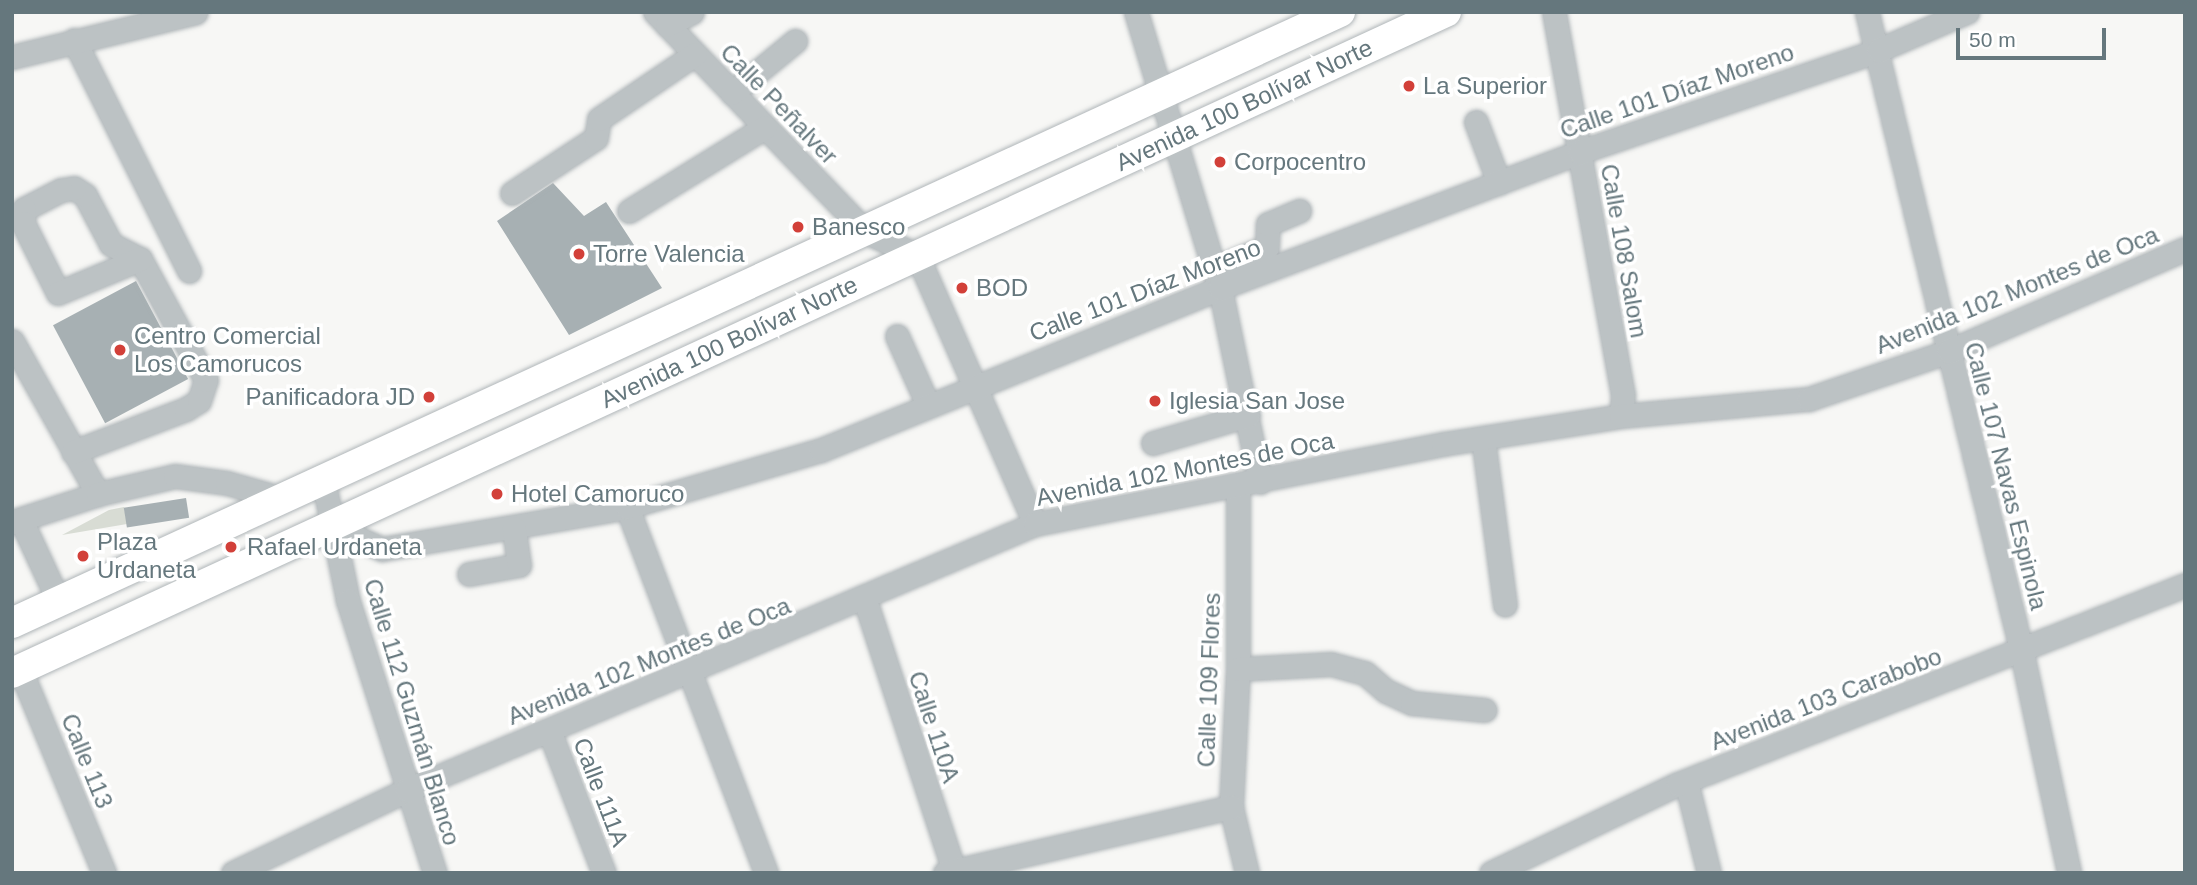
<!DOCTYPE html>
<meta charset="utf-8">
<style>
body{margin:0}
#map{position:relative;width:2197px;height:885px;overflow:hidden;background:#f7f7f5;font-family:Arial,sans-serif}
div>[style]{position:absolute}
.green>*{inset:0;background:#d8dcd4}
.building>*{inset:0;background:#a7b0b3;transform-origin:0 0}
.roads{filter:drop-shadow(0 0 2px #b0b6b9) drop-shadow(0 0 2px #b0b6b9)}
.minor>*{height:23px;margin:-11.5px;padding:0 11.5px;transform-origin:11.5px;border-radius:11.5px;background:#bcc2c4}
.major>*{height:30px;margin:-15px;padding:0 15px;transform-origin:15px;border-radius:15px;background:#fff}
.dots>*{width:19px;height:19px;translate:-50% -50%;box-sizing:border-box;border:4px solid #fff;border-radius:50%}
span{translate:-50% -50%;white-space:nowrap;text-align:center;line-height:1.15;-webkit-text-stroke:7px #fff;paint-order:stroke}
.poi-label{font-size:24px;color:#65777d}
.left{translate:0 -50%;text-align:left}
.right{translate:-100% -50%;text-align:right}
.street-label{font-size:24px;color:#65777d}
.frame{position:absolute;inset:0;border:14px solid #65777d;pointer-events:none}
.scale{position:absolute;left:1956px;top:28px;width:150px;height:32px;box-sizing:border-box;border:4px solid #65777d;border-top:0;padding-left:9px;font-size:21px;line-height:24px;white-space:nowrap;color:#65777d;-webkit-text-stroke:5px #fff;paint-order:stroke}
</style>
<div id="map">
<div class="green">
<div style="clip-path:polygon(124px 507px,127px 524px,62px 535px,109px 510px)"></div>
</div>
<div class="building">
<div style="clip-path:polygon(553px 183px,584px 216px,606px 202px,662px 288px,569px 335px,497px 221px)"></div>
<div style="left:136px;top:281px;width:111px;height:94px;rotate:62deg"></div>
<div style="left:186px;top:498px;width:20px;height:63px;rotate:81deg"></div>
</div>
<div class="roads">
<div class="minor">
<div style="left:655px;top:12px;width:305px;rotate:46.2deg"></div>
<div style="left:866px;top:232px;width:56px;rotate:24.3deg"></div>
<div style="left:917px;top:255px;width:294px;rotate:66.3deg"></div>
<div style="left:1136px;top:12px;width:288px;rotate:73.1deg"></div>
<div style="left:1220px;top:288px;width:198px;rotate:78.3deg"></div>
<div style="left:1554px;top:12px;width:389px;rotate:79.8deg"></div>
<div style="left:1623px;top:395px;width:21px;rotate:95deg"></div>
<div style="left:1867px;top:12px;width:659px;rotate:76.41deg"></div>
<div style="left:2022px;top:653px;width:225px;rotate:77.9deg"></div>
<div style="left:667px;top:25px;width:28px;rotate:-27deg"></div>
<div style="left:74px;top:40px;width:258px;rotate:63.5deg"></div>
<div style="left:12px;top:57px;width:189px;rotate:-13.7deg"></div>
<div style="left:732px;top:93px;width:82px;rotate:-39.5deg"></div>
<div style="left:1476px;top:122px;width:65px;rotate:69.3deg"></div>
<div style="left:512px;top:193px;width:100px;rotate:-33.2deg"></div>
<div style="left:596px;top:138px;width:19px;rotate:-81deg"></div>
<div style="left:599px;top:119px;width:116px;rotate:-34.1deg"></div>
<div style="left:629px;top:211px;width:160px;rotate:-31.7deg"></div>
<div style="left:1214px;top:269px;width:57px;rotate:-22.5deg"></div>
<div style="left:1267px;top:247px;width:23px;rotate:-88deg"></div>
<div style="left:1268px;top:224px;width:34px;rotate:-23deg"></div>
<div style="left:897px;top:336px;width:76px;rotate:65.8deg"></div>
<div style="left:12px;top:341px;width:176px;rotate:60.7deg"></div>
<div style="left:1483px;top:438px;width:168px;rotate:82.5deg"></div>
<div style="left:1153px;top:443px;width:99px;rotate:-16.4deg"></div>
<div style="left:73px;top:452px;width:121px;rotate:-20.8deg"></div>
<div style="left:186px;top:409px;width:15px;rotate:-32deg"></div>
<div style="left:199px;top:401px;width:22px;rotate:-72deg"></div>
<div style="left:206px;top:380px;width:138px;rotate:-118.6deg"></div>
<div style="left:140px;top:259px;width:33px;rotate:-153deg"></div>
<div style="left:111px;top:244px;width:55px;rotate:-118deg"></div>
<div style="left:85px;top:195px;width:13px;rotate:-148deg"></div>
<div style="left:74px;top:188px;width:13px;rotate:171deg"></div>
<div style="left:61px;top:190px;width:42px;rotate:152.8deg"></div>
<div style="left:24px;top:209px;width:14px;rotate:94deg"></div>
<div style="left:23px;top:223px;width:78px;rotate:63.4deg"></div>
<div style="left:58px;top:293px;width:89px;rotate:-22.5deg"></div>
<div style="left:323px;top:479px;width:125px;rotate:78.4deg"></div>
<div style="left:348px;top:601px;width:286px;rotate:72.3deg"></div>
<div style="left:1238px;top:486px;width:183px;rotate:90deg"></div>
<div style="left:1238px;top:669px;width:138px;rotate:92.9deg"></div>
<div style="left:1231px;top:807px;width:68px;rotate:76.4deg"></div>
<div style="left:627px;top:507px;width:392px;rotate:69.2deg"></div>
<div style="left:21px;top:520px;width:90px;rotate:65.1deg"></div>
<div style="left:12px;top:522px;width:90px;rotate:-18deg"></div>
<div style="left:98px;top:494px;width:79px;rotate:-13.2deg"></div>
<div style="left:175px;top:476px;width:52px;rotate:7.7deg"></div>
<div style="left:227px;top:483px;width:59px;rotate:15.7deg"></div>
<div style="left:330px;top:526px;width:57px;rotate:23.9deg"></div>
<div style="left:382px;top:549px;width:249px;rotate:-9.7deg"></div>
<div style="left:627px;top:507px;width:202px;rotate:-16.4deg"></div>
<div style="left:821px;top:450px;width:431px;rotate:-22.1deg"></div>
<div style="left:1220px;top:288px;width:385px;rotate:-20.7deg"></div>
<div style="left:1580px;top:152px;width:316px;rotate:-18.8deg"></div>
<div style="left:1879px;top:50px;width:96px;rotate:-23.4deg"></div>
<div style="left:469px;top:574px;width:51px;rotate:-10.2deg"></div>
<div style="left:519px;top:565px;width:37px;rotate:-98deg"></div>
<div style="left:865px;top:600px;width:285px;rotate:71.8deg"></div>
<div style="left:20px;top:669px;width:221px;rotate:67.6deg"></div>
<div style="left:1238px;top:669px;width:93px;rotate:-3.1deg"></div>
<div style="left:1331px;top:664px;width:35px;rotate:15deg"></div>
<div style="left:1365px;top:673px;width:28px;rotate:41deg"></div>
<div style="left:1386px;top:691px;width:29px;rotate:25deg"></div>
<div style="left:1412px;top:703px;width:73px;rotate:5.5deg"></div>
<div style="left:549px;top:730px;width:153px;rotate:69deg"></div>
<div style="left:1686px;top:781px;width:95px;rotate:76deg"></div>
<div style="left:233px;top:873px;width:193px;rotate:-25.5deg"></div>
<div style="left:407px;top:790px;width:682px;rotate:-22.96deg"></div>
<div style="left:1035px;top:524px;width:416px;rotate:-11.1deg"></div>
<div style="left:1443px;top:444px;width:180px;rotate:-8.9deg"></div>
<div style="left:1621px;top:416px;width:189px;rotate:-5.2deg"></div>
<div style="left:1809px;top:399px;width:148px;rotate:-18.9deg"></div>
<div style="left:1949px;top:351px;width:257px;rotate:-23.4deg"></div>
<div style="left:945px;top:873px;width:294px;rotate:-13deg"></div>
<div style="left:1491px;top:873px;width:207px;rotate:-25.5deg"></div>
<div style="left:1678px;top:784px;width:545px;rotate:-21.43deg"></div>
</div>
<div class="major">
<div style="left:12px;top:623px;width:1462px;rotate:-24.71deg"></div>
<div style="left:12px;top:673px;width:1579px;rotate:-24.75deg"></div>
</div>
</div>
<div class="dots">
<div style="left:1409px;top:86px;background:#d24039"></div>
<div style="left:1220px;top:162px;background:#d24039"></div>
<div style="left:798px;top:227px;background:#d24039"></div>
<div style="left:579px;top:254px;background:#d24039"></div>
<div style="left:962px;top:288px;background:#d24039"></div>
<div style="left:120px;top:350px;background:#d24039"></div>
<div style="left:429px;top:397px;background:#d24039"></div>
<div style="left:1155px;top:401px;background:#d24039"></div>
<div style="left:497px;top:494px;background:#d24039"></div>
<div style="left:231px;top:547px;background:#d24039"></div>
<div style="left:83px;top:556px;background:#d24039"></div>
</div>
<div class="poi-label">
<span class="left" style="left:1423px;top:86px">La Superior</span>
<span class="left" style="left:1234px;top:162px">Corpocentro</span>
<span class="left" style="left:812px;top:227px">Banesco</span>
<span class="left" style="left:593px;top:254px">Torre Valencia</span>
<span class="left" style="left:976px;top:288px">BOD</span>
<span class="left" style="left:134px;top:350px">Centro Comercial<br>Los Camorucos</span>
<span class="right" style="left:415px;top:397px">Panificadora JD</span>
<span class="left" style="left:1169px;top:401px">Iglesia San Jose</span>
<span class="left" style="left:511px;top:494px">Hotel Camoruco</span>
<span class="left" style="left:97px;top:556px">Plaza<br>Urdaneta</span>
<span class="left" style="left:247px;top:547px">Rafael Urdaneta</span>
</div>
<div class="street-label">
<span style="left:1677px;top:91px;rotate:-19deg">Calle 101 Díaz Moreno</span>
<span style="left:779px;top:104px;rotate:46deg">Calle Peñalver</span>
<span style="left:1244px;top:105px;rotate:-25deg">Avenida 100 Bolívar Norte</span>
<span style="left:1624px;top:251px;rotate:80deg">Calle 108 Salom</span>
<span style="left:1145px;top:290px;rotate:-21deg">Calle 101 Díaz Moreno</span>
<span style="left:2017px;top:290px;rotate:-22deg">Avenida 102 Montes de Oca</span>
<span style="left:729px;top:342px;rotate:-25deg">Avenida 100 Bolívar Norte</span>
<span style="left:1185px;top:469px;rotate:-11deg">Avenida 102 Montes de Oca</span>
<span style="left:2006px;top:476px;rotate:76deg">Calle 107 Navas Espinola</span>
<span style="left:649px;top:661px;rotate:-22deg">Avenida 102 Montes de Oca</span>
<span style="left:1209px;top:680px;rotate:-88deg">Calle 109 Flores</span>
<span style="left:1826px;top:699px;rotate:-21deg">Avenida 103 Carabobo</span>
<span style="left:412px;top:712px;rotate:73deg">Calle 112 Guzmán Blanco</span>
<span style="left:934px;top:727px;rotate:72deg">Calle 110A</span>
<span style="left:87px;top:761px;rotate:68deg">Calle 113</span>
<span style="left:601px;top:792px;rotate:69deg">Calle 111A</span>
</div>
<div class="frame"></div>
<div class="scale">50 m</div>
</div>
